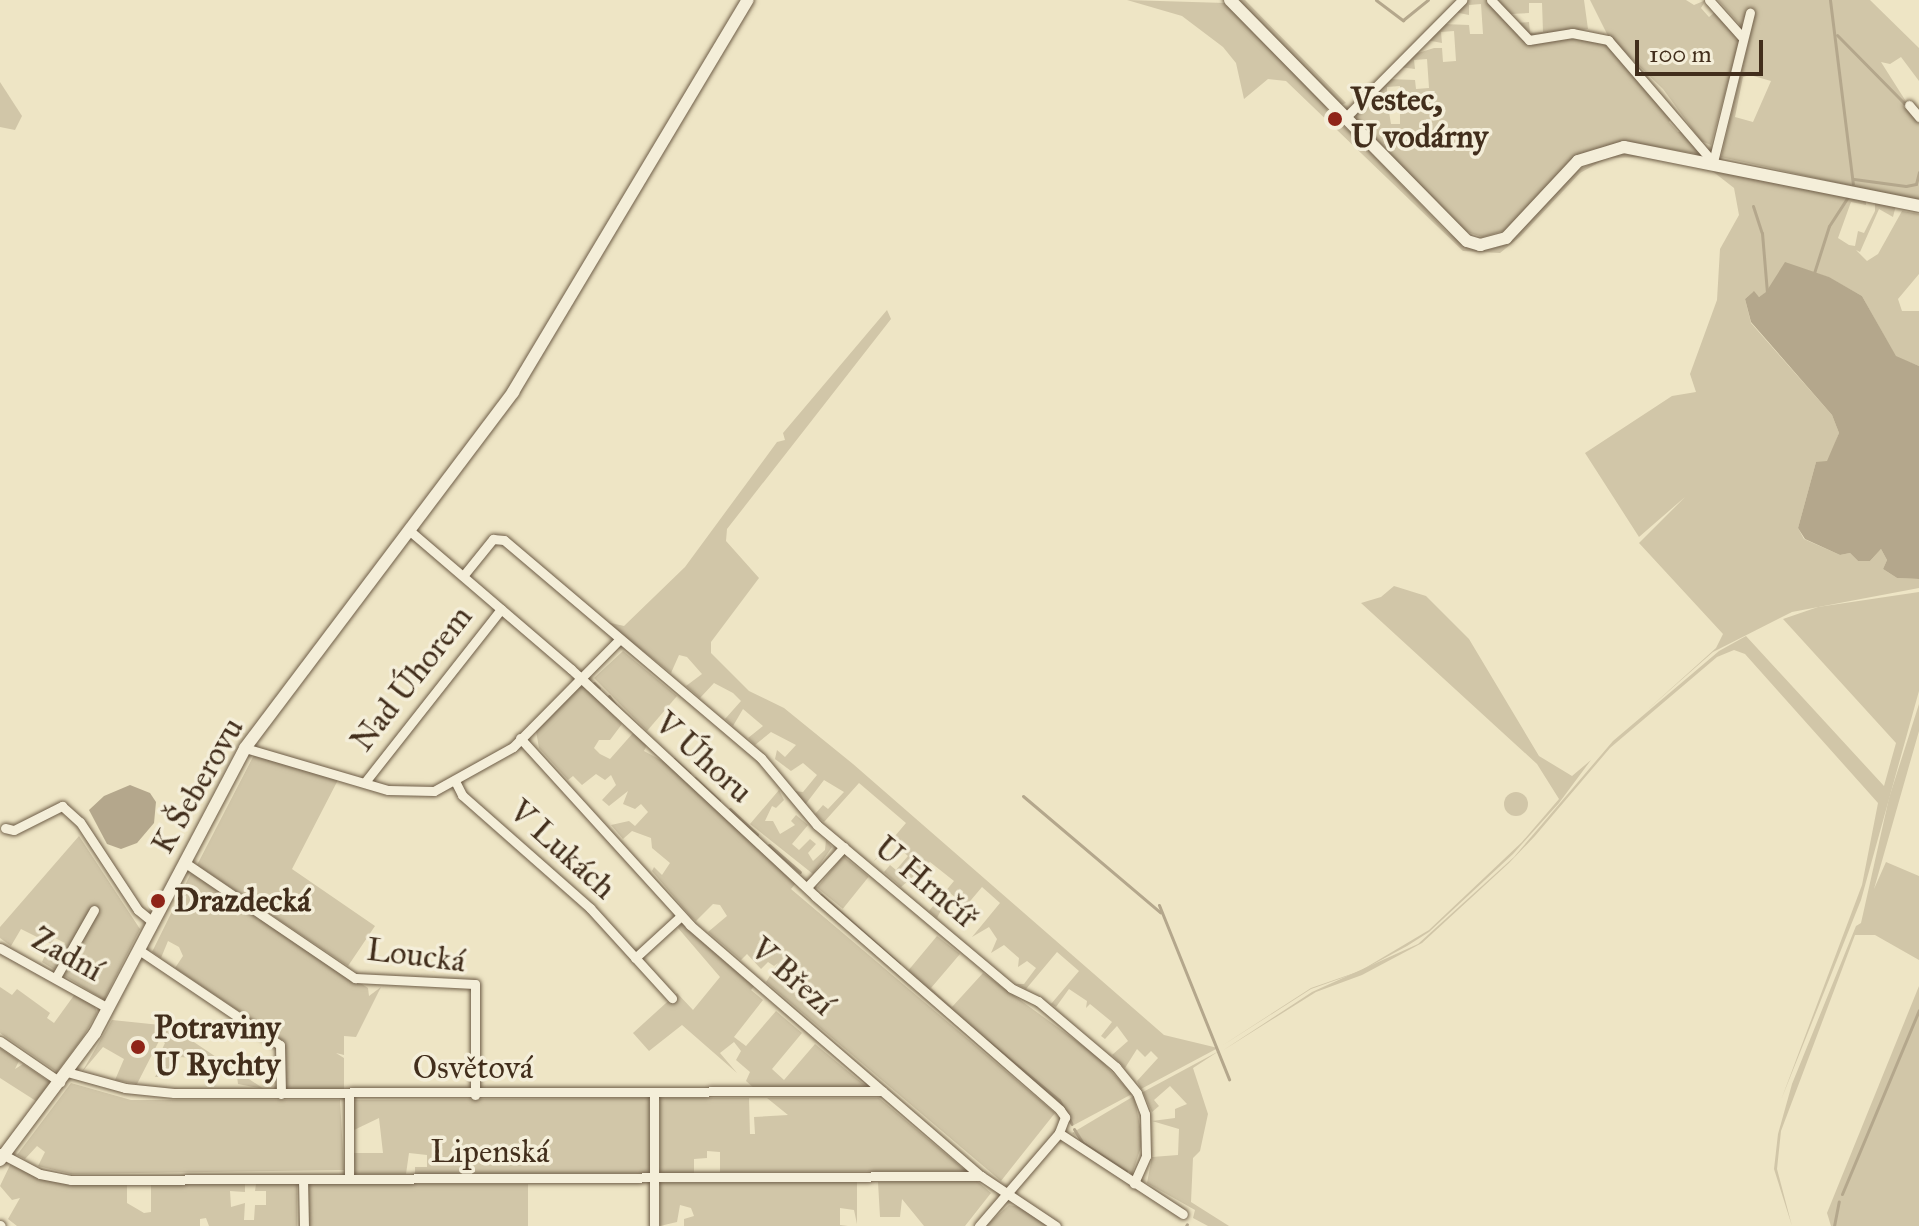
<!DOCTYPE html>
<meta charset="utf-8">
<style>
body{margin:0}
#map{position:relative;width:1919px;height:1226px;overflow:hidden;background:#eee5c5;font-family:"IM FELL Great Primer",serif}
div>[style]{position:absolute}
.green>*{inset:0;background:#d1c6a8;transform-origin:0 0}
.round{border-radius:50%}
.water>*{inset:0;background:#b4a78c}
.stream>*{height:3px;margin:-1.5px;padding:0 1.5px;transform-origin:1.5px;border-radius:1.5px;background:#b4a78c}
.roads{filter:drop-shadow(0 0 2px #6d5c46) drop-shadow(0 0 2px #6d5c46)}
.street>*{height:9px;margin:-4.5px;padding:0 4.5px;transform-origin:4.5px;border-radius:4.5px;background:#f4eed9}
.secondary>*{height:12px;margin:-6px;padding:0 6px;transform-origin:6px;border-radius:6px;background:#f4eed9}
.dots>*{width:22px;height:22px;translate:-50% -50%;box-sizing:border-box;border:4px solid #f4eed9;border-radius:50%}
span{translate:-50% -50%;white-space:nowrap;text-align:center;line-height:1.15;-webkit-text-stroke:7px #f4eed9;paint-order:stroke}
.poi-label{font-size:32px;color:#422e1c;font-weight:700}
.left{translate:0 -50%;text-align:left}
.street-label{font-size:32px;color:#422e1c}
.scale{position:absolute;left:1635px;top:40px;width:128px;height:36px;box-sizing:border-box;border:4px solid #422e1c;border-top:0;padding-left:10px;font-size:24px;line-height:28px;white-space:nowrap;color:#422e1c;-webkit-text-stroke:6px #f4eed9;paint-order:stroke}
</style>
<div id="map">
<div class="green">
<div style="clip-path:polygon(1127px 0,1225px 3px,1325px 105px,1330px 116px,1353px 134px,1447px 232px,1470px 248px,1491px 249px,1510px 243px,1571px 174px,1611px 153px,1649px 154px,1866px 198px,1866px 205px,1851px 202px,1838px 238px,1849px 245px,1855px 246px,1858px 231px,1864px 233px,1875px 211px,1875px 200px,1896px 205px,1893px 217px,1879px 209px,1860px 252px,1856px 250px,1867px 261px,1878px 254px,1902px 211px,1919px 214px,1919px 274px,1898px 299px,1902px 311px,1919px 311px,1919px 366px,1896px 357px,1862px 296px,1828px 277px,1785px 263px,1767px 292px,1759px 297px,1753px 292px,1745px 299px,1751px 323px,1832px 415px,1839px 433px,1828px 462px,1816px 462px,1798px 528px,1804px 539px,1840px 555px,1850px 553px,1858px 561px,1870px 561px,1881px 549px,1887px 560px,1883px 569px,1897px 578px,1919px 579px,1919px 588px,1792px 612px,1713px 652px,1646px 711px,1716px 648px,1723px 634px,1639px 543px,1685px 497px,1639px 537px,1585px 453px,1672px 396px,1696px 392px,1690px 374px,1717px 300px,1720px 249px,1739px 215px,1734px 188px,1711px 170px,1643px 157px,1607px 158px,1580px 173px,1521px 236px,1500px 253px,1463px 251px,1286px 81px,1268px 79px,1244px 99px,1236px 63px,1223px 47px,1182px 16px)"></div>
<div style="clip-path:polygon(1235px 0,1245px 0,1346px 103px,1341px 105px)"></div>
<div style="clip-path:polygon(1466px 0,1487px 0,1531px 43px,1565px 35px,1602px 40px,1672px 117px,1669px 122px,1678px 132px,1686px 131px,1703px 155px,1639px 144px,1594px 149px,1579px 155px,1506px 230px,1483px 237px,1461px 230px,1356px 121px,1356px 114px,1362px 107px,1388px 106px,1391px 124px,1400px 124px,1400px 86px,1387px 87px,1387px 96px,1374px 93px,1388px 79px,1415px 80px,1416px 89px,1429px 88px,1427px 59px,1414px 60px,1415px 69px,1399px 67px,1412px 55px,1434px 48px,1442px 48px,1443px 62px,1456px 61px,1454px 31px,1441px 32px,1442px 43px,1426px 40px,1443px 24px,1469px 25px,1470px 34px,1483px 34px,1481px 4px,1469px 5px,1469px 15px,1454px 12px)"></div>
<div style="clip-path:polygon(1495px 0,1584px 0,1588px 29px,1531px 38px,1517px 23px,1529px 22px,1530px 33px,1543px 32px,1542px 3px,1529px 3px,1529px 13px,1511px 14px)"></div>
<div style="clip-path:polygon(1590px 0,1686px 0,1694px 5px,1706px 0,1701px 8px,1709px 17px,1716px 11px,1739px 41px,1711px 145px,1701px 141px,1663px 89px,1608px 36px)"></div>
<div style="clip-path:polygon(evenodd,1718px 0,1870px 0,1919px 48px,1919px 81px,1901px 57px,1890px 64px,1881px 62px,1919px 122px,1919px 201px,1721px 157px,1755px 15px,1747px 12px,1741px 26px,1718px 0,1750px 75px,1771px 81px,1753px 122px,1735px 117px,1743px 77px,1750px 75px)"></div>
<div style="clip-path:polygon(0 82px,22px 116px,15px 130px,0 127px)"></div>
<div style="clip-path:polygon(887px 310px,891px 319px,727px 529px,726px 541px,759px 578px,711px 642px,711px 653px,749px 691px,784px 708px,853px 764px,1164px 1035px,1218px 1048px,1141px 1089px,1137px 1081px,1158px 1058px,1151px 1051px,1145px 1057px,1137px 1049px,1125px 1068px,1112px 1055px,1128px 1041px,1117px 1026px,1105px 1039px,1101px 1036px,1112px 1022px,1090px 1004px,1086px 1008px,1087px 1001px,1069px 989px,1056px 1007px,1051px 1004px,1079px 971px,1057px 952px,1026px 989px,1016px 984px,1024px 984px,1036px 968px,1027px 961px,1018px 967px,1019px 958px,1004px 945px,991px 953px,997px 939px,989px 927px,972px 937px,1000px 903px,982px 887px,966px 906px,950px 893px,937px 918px,929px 911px,954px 881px,930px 862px,901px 887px,884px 872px,890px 865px,896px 870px,908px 856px,893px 843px,873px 862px,906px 823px,859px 783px,824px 822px,815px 814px,823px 805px,828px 809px,844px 792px,824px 780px,805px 805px,794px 791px,803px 792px,817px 775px,803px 763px,791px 771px,775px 759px,777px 750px,785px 757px,796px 745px,771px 732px,755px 745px,748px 738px,763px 726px,743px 709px,733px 726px,725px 719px,741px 701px,733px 693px,714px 683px,700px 698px,686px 686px,702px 674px,687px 657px,679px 655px,671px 673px,606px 622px,624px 626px,685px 567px,777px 442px,785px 440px,783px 433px)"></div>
<div style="clip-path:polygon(1394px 586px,1426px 596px,1469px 639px,1539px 756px,1572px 776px,1591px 760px,1559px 803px,1513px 854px,1429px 932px,1407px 946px,1359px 972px,1311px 989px,1220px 1047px,1311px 988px,1360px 971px,1429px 930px,1522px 842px,1559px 799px,1537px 764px,1361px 603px,1381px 597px)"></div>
<div style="clip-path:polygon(1919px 592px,1919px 691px,1861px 900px,1781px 1100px,1862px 885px,1878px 803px,1745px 654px,1734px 650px,1717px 657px,1610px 748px,1535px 836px,1509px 863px,1422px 943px,1362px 975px,1316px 992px,1222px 1051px,1312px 992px,1418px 944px,1514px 857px,1613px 741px,1719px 651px,1746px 636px,1884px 786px,1896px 743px,1783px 619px,1818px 607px)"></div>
<div style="clip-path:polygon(623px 651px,677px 696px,647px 731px,594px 678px)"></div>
<div style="clip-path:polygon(577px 687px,586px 687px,622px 724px,610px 740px,599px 740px,594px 748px,600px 754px,610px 759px,633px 733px,647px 745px,644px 751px,668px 764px,796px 883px,791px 889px,1055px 1113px,1001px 1181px,766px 982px,778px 963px,774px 966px,768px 962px,761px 969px,747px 954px,741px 960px,708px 932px,727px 916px,720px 905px,713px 904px,696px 921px,691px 917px,652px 871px,654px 867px,662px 875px,670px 863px,652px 848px,651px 838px,632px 831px,623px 839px,611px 825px,629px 821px,635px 826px,648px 812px,641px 804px,635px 809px,623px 804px,628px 791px,609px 806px,602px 800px,616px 785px,611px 775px,605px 780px,596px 774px,582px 785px,573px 776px,568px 780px,539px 748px,536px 731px)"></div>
<div style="clip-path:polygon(1919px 704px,1919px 731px,1874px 889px,1886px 862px,1919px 876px,1919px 960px,1875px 935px,1855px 935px,1781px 1131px,1777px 1169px,1792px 1226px,1774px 1169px,1778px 1134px,1792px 1084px,1856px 926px,1861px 923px,1889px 798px)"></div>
<div style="clip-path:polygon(254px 755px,339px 778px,292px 869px,375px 926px,348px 966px,197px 865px)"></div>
<div style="clip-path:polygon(779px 790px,784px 800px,776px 808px,772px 806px,765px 821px,773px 821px,780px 834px,795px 825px,791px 821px,796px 815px,808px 825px,792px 844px,799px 850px,810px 839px,816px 844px,808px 853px,813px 861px,825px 850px,826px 840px,832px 847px,813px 874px,750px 824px)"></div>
<div class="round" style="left:1504px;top:792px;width:24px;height:24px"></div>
<div style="clip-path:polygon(79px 836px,140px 929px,104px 1000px,42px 962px,48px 949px,59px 955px,65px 943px,55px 938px,51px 944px,21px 929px,11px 946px,0 938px,0 927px)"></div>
<div style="left:843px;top:856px;width:33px;height:41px;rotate:39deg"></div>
<div style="clip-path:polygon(191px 873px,368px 988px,369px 996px,381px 987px,356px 1037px,344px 1036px,344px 1055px,336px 1053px,344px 1058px,344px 1089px,285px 1090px,285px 1042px,175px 968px,183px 956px,179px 947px,168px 941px,161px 958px,152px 952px)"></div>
<div style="clip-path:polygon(682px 922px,756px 984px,751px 990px,763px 1000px,734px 1037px,746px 1046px,776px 1011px,802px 1033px,772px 1069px,784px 1080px,815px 1044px,867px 1087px,754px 1088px,746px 1081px,750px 1072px,736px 1060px,741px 1051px,734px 1042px,720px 1053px,737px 1073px,682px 1025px,649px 1051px,633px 1033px,677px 993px,693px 1010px,720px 977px,678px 928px)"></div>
<div style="clip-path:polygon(937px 936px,960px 954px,931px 988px,952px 1007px,983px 973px,1097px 1056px,1132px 1094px,1074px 1125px,1060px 1103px,907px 972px)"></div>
<div style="clip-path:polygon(1919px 986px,1919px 1226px,1831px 1226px,1827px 1213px)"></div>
<div style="clip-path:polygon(0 987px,12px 995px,17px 989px,50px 1013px,47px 1018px,54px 1023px,75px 994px,95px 1006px,97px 1013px,83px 1037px,57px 1072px,0 1033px)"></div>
<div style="clip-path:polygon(112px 1020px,170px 1026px,264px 1089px,238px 1084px,237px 1076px,208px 1058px,174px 1057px,166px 1077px,155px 1077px,164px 1061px,157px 1060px,165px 1043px,160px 1039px,137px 1084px,115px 1080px,124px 1059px,103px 1047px,82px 1072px)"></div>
<div style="clip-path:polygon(0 1048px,19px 1061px,15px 1069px,23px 1064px,50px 1082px,36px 1101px,0 1078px)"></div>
<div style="clip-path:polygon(1219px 1051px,1193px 1068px,1208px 1114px,1200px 1151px,1193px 1158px,1191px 1202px,1229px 1226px,1208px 1226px,1193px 1218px,1195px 1210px,1147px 1183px,1152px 1157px,1178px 1155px,1179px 1129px,1152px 1121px,1175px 1118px,1175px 1109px,1187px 1104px,1170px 1086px,1154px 1100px,1159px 1106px,1152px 1112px,1143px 1092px)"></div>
<div style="clip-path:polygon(71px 1083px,131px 1100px,340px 1100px,344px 1170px,71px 1174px,38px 1166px,45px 1152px,37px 1146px,25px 1159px,17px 1155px)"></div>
<div style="clip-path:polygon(1134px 1096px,1143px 1141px,1132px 1174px,1072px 1133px)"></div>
<div style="clip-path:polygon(649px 1098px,650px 1173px,415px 1174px,415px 1167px,427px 1167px,427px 1155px,409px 1153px,406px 1174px,355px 1174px,354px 1153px,383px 1153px,379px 1118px,354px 1130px,354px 1100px)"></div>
<div style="clip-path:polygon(660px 1098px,749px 1098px,750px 1134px,755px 1134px,754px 1117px,788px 1115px,767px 1098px,879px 1098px,966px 1171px,720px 1172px,720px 1152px,707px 1151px,707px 1158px,694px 1159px,694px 1173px,660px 1173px)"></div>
<div style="clip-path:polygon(11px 1163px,54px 1182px,127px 1185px,127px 1203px,144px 1213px,151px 1212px,151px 1185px,245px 1184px,245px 1192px,230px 1191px,231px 1207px,245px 1203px,244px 1220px,254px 1220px,255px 1205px,266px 1205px,266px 1191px,255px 1191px,256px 1184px,297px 1184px,297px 1226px,209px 1226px,206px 1218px,200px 1219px,200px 1226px,17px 1226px,8px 1219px,20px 1198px,12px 1200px,0 1186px)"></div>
<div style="clip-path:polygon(977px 1181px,991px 1193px,965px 1226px,924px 1226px,902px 1199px,900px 1217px,880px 1217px,878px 1182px)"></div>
<div style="clip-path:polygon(857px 1182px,857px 1224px,854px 1210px,840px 1208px,840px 1225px,848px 1226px,684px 1226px,684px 1219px,694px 1216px,691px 1208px,680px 1205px,677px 1222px,660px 1226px,660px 1183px)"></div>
<div style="left:528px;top:1184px;width:42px;height:220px;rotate:90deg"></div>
<div style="clip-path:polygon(1009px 1205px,1019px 1207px,1049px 1226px,986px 1226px)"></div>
</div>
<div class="water">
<div style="clip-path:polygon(1785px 262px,1829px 277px,1862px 296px,1896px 356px,1919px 366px,1919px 579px,1897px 578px,1883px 569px,1887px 560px,1881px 549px,1870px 561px,1858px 561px,1850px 553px,1840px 555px,1805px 539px,1798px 528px,1816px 462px,1827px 461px,1839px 433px,1832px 415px,1751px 322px,1745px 299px,1754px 291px,1759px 297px,1766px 292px)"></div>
<div style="clip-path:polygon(130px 785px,150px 793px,156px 802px,154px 823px,137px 843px,121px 849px,107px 844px,89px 810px,104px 796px)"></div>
</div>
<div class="stream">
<div style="left:1376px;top:0;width:34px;rotate:37deg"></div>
<div style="left:1403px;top:20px;width:32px;rotate:-39deg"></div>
<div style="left:1830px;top:0;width:185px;rotate:82.9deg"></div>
<div style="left:1837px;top:35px;width:100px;rotate:45.4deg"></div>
<div style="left:1854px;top:179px;width:52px;rotate:7.7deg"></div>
<div style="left:1906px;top:186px;width:10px;rotate:-11deg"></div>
<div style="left:1916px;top:184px;width:12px;rotate:-76deg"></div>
<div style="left:1753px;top:206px;width:28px;rotate:72deg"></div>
<div style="left:1762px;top:233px;width:59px;rotate:85.2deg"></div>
<div style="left:1814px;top:273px;width:49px;rotate:-72.3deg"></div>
<div style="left:1829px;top:226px;width:35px;rotate:-57deg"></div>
<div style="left:594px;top:683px;width:7px;rotate:45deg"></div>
<div style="left:609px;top:696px;width:11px;rotate:56deg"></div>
<div style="left:674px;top:759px;width:21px;rotate:43deg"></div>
<div style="left:695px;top:778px;width:33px;rotate:43deg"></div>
<div style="left:1023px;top:796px;width:180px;rotate:40.3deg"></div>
<div style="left:730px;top:809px;width:37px;rotate:43deg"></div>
<div style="left:769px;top:845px;width:41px;rotate:41.1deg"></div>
<div style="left:821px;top:895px;width:104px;rotate:41.5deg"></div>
<div style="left:1159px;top:905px;width:188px;rotate:68.1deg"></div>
<div style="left:986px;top:1040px;width:94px;rotate:39.4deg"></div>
<div style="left:1059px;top:1100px;width:27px;rotate:62deg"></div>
<div style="left:1074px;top:1129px;width:15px;rotate:58deg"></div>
<div style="left:1082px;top:1142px;width:53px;rotate:33.4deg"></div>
<div style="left:1842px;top:1194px;width:199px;rotate:-67.3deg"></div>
<div style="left:1186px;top:1226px;width:2px;rotate:-63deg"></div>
<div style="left:1834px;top:1226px;width:25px;rotate:-79deg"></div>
</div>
<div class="roads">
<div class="street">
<div style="left:1491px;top:0;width:55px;rotate:46.5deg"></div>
<div style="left:1529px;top:40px;width:44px;rotate:-9.2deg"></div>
<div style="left:1572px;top:33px;width:37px;rotate:11deg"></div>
<div style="left:1608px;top:40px;width:161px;rotate:49.3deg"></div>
<div style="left:1709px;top:0;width:51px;rotate:48.2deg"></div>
<div style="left:1909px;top:105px;width:16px;rotate:50deg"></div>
<div style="left:1344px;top:119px;width:168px;rotate:-45.2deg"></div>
<div style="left:1713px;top:162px;width:154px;rotate:-76.1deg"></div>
<div style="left:410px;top:531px;width:212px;rotate:40.6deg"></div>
<div style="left:571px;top:669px;width:333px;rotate:42.9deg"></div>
<div style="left:815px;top:896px;width:325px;rotate:41.1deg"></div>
<div style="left:1060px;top:1110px;width:9px;rotate:54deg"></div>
<div style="left:1065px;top:1117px;width:17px;rotate:111deg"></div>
<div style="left:1059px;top:1133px;width:123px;rotate:130.7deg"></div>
<div style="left:463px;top:576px;width:48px;rotate:-51deg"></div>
<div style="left:493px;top:539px;width:11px;rotate:5deg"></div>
<div style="left:504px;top:540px;width:337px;rotate:40.3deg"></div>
<div style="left:761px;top:758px;width:87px;rotate:50.1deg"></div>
<div style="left:817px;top:825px;width:253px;rotate:40deg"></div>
<div style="left:1011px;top:988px;width:30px;rotate:26deg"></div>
<div style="left:1038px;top:1001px;width:102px;rotate:40.2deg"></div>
<div style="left:1116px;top:1067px;width:33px;rotate:51deg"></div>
<div style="left:1137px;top:1093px;width:22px;rotate:69deg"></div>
<div style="left:1145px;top:1114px;width:42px;rotate:88.6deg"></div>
<div style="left:1146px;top:1156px;width:30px;rotate:114deg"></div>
<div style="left:520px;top:738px;width:253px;rotate:47.7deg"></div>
<div style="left:690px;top:925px;width:384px;rotate:40.8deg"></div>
<div style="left:981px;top:1176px;width:90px;rotate:33.7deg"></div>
<div style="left:245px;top:748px;width:149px;rotate:16.4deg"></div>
<div style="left:388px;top:790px;width:46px;rotate:1.2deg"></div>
<div style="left:434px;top:791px;width:90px;rotate:-29.1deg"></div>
<div style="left:513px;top:747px;width:151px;rotate:-45.3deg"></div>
<div style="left:455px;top:781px;width:16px;rotate:63deg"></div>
<div style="left:462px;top:795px;width:171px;rotate:41.4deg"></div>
<div style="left:590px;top:908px;width:122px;rotate:47.7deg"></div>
<div style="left:365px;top:782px;width:220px;rotate:-51.8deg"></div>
<div style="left:5px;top:828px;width:9px;rotate:13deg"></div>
<div style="left:14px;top:830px;width:54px;rotate:-26.6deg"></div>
<div style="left:62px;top:806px;width:24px;rotate:42deg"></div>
<div style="left:80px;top:822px;width:105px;rotate:56.6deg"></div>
<div style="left:138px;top:910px;width:19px;rotate:39deg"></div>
<div style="left:184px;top:862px;width:207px;rotate:34.2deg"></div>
<div style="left:355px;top:978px;width:120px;rotate:2.9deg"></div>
<div style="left:475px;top:984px;width:111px;rotate:90deg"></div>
<div style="left:808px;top:886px;width:53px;rotate:-47.3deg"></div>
<div style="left:0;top:948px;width:124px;rotate:29.1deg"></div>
<div style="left:139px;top:950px;width:170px;rotate:34deg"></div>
<div style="left:280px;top:1045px;width:49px;rotate:88.8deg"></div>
<div style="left:635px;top:958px;width:62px;rotate:-42.4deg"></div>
<div style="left:56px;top:977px;width:77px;rotate:-60.4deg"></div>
<div style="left:0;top:1041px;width:73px;rotate:34.3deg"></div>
<div style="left:67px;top:1072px;width:60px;rotate:15.4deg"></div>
<div style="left:125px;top:1088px;width:49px;rotate:5.8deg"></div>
<div style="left:174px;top:1093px;width:708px;rotate:-0.16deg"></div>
<div style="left:1059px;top:1133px;width:148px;rotate:33.2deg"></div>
<div style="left:0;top:1153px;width:45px;rotate:27.7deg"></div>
<div style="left:40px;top:1174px;width:32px;rotate:11deg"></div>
<div style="left:71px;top:1180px;width:910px;rotate:-0.25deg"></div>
<div style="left:303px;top:1179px;width:47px;rotate:88.8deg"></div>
<div style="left:349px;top:1179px;width:84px;rotate:-90deg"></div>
<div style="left:0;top:1225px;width:1px;rotate:45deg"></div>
<div style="left:654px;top:1226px;width:133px;rotate:-90deg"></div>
</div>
<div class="secondary">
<div style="left:1230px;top:0;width:338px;rotate:45.5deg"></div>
<div style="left:1467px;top:241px;width:14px;rotate:17deg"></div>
<div style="left:1480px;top:245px;width:27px;rotate:-15deg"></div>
<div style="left:1506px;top:238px;width:105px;rotate:-46.9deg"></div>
<div style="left:1578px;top:161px;width:48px;rotate:-16.9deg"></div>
<div style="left:1624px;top:147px;width:301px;rotate:11.3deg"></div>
<div style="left:0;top:1160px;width:159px;rotate:-53.2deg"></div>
<div style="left:95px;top:1033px;width:322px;rotate:-62.2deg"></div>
<div style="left:245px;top:748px;width:446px;rotate:-53deg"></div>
<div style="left:513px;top:392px;width:457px;rotate:-59.1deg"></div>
</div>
</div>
<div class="dots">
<div style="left:1335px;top:119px;background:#8f2418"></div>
<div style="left:158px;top:901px;background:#8f2418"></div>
<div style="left:138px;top:1047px;background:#8f2418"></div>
</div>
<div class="poi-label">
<span class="left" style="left:1351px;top:119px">Vestec,<br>U vodárny</span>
<span class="left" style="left:174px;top:901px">Drazdecká</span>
<span class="left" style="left:154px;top:1047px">Potraviny<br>U Rychty</span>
</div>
<div class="street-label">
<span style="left:412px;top:679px;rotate:-52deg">Nad Úhorem</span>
<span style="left:703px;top:758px;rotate:42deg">V Úhoru</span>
<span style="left:198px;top:786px;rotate:-60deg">K Šeberovu</span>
<span style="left:562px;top:850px;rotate:42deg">V Lukách</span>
<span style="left:926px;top:883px;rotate:40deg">U Hrnčíř</span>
<span style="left:67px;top:955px;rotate:29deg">Zadní</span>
<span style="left:416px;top:956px;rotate:7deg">Loucká</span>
<span style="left:792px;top:977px;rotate:41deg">V Březí</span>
<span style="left:473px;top:1068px">Osvětová</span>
<span style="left:490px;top:1152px">Lipenská</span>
</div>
<div class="scale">100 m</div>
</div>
